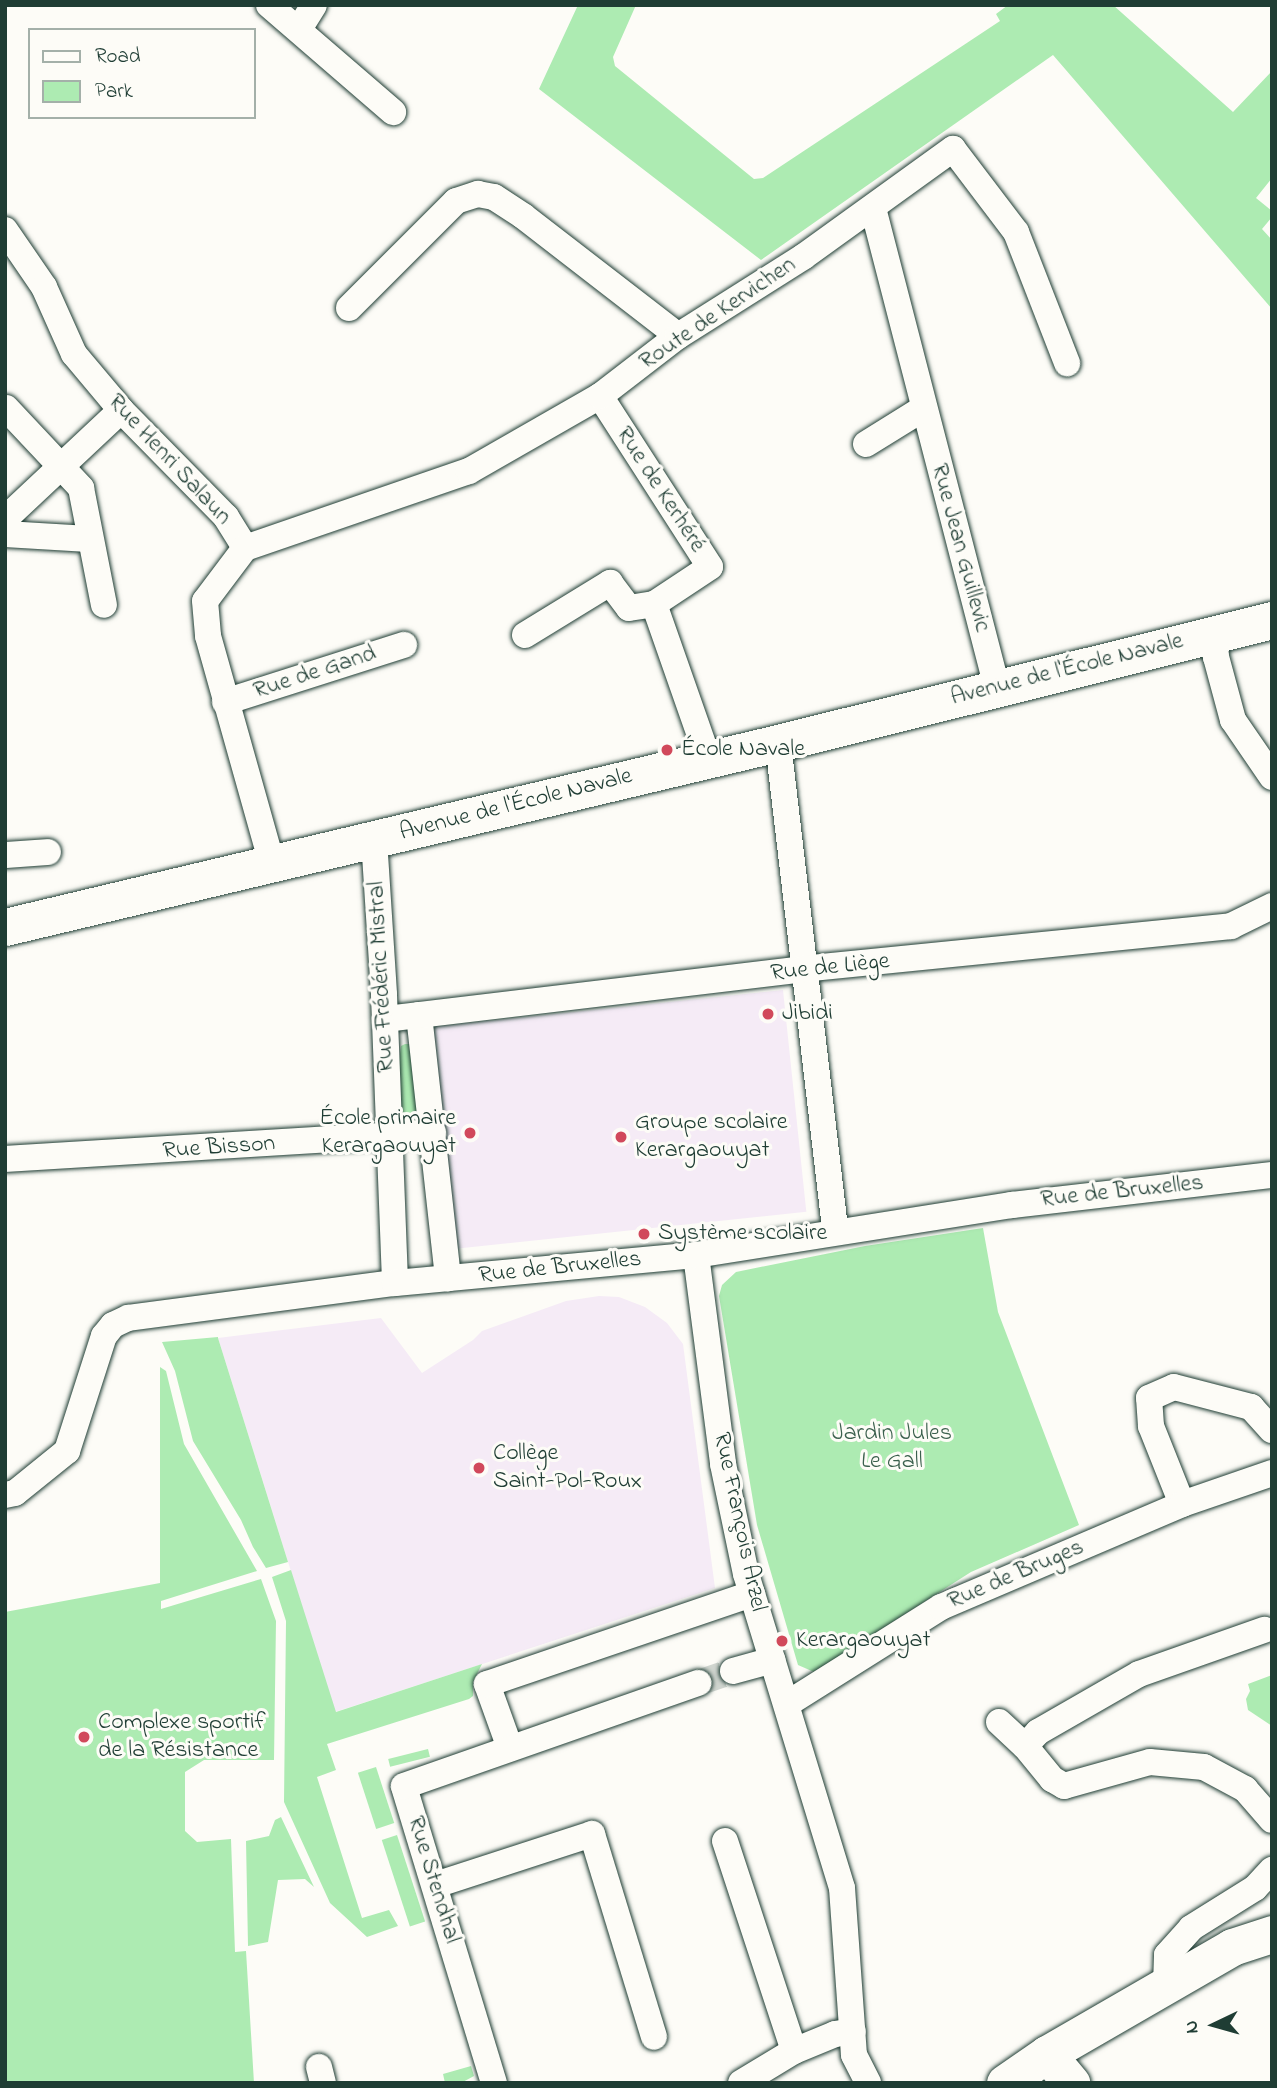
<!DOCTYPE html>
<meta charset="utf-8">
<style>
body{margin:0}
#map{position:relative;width:1277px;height:2088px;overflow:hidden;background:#fdfcf7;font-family:"Indie Flower",sans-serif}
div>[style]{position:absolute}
.built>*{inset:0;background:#f5ebf6;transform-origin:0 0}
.green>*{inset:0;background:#adebb2;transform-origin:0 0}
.street-tunnel>*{height:26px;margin-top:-13px;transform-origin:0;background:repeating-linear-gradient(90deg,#d1d6d0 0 26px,transparent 0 39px)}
.roads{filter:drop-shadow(0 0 2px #1f3d34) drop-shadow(0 0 2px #1f3d34)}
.street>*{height:26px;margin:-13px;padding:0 13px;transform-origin:13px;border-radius:13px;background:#fdfcf7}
.secondary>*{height:37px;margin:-18.5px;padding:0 18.5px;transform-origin:18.5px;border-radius:18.5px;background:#fdfcf7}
.dots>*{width:19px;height:19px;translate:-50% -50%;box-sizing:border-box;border:4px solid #fdfcf7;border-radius:50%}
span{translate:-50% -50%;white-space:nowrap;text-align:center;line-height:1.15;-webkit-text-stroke:6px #fdfcf7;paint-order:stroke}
.street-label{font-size:24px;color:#1f3d34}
.poi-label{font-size:24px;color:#1f3d34}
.left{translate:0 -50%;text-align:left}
.right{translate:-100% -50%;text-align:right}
.park-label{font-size:24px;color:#3b604d}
.frame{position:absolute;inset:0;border:7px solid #1f3d34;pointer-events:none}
.legend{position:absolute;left:28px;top:28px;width:228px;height:91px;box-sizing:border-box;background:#fdfcf7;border:2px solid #a4b0a9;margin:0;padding:9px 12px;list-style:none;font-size:21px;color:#1f3d34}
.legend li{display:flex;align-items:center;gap:14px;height:35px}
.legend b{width:35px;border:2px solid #a4b0a9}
.north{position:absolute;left:1179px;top:1990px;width:70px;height:70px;-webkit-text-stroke:5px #fdfcf7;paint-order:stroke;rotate:265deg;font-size:19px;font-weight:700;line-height:28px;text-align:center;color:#1f3d34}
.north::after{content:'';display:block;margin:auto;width:24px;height:32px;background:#1f3d34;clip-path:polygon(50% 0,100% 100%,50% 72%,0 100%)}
</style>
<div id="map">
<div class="built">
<div style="left:783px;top:990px;width:223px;height:355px;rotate:84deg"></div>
<div style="clip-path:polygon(599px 1296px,619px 1297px,645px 1307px,667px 1323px,683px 1344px,715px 1588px,335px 1712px,218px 1338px,381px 1318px,422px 1373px,473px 1340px,482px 1331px,566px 1301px)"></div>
</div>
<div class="green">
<div style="clip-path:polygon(578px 5px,636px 5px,613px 57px,615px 66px,754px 179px,763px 178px,1000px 21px,996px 14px,1008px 5px,1113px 5px,1233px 112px,1272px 71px,1272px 178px,1256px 198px,1272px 211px,1272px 217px,1262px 229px,1272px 240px,1272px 309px,1053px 55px,761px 260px,539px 89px)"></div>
<div style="clip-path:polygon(405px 1044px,411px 1044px,419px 1124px,402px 1123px,398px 1068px,401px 1046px)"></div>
<div style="clip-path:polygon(983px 1228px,998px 1312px,1079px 1525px,971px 1572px,814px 1672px,798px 1665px,757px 1525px,719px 1296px,722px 1285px,736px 1272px,865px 1246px)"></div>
<div style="clip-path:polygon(218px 1337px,218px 1338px,288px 1562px,266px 1568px,253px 1547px,241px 1520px,193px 1441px,175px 1371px,162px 1342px)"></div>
<div style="clip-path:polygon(160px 1367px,166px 1371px,184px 1444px,257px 1571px,161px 1601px,161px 1609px,261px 1579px,276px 1621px,274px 1760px,204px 1760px,185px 1772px,185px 1831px,197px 1842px,231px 1839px,235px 1952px,246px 1951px,254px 2083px,5px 2083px,5px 1612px,160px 1583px)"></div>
<div style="clip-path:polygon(291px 1570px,336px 1712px,482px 1664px,473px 1682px,473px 1696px,469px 1699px,327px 1744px,336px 1770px,317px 1777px,362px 1918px,389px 1910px,398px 1926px,367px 1937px,330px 1903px,284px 1802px,286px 1621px,272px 1577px)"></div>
<div style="clip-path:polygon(1272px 1675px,1272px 1726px,1248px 1710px,1246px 1699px,1250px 1691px,1248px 1684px)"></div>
<div style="left:428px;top:1749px;width:8px;height:41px;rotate:76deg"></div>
<div style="left:376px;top:1767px;width:59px;height:19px;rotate:72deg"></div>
<div style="clip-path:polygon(281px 1817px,314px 1887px,305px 1879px,278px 1880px,268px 1942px,248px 1946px,246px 1841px,269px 1836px,275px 1820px)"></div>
<div style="left:397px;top:1835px;width:91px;height:16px;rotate:72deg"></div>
<div style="clip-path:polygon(471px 2066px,474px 2076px,461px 2083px,445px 2083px,443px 2074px)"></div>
</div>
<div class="street-tunnel">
<div style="left:698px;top:1683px;width:37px;rotate:-19deg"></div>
</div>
<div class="roads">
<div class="street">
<div style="left:269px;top:5px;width:164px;rotate:40.8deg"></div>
<div style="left:299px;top:29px;width:28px;rotate:-58deg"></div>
<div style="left:873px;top:208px;width:496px;rotate:75.5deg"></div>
<div style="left:5px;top:230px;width:69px;rotate:55.6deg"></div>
<div style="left:44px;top:287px;width:73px;rotate:65.9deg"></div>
<div style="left:74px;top:354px;width:73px;rotate:50deg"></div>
<div style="left:121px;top:410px;width:150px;rotate:45.5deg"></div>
<div style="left:226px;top:517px;width:36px;rotate:58deg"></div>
<div style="left:349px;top:308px;width:151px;rotate:-45deg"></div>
<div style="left:456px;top:201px;width:23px;rotate:-18deg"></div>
<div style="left:478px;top:194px;width:16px;rotate:11deg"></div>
<div style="left:494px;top:197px;width:35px;rotate:33deg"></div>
<div style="left:523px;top:216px;width:196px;rotate:37.7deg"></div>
<div style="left:600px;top:396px;width:203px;rotate:57.2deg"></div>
<div style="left:710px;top:567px;width:67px;rotate:146.5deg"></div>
<div style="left:654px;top:604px;width:163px;rotate:70.7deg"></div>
<div style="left:6px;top:408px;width:110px;rotate:46.8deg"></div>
<div style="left:81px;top:488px;width:119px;rotate:78.9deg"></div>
<div style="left:866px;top:444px;width:68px;rotate:-31.8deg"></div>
<div style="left:5px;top:519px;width:159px;rotate:-43.2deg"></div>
<div style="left:5px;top:534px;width:84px;rotate:3.4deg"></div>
<div style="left:245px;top:548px;width:237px;rotate:-19deg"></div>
<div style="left:469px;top:471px;width:151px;rotate:-29.8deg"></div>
<div style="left:600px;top:396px;width:98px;rotate:-37.6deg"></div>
<div style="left:678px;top:336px;width:148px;rotate:-32.3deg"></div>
<div style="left:803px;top:257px;width:185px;rotate:-35.8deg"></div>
<div style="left:953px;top:149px;width:104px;rotate:52.8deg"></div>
<div style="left:1016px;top:232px;width:141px;rotate:68.7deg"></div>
<div style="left:245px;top:548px;width:66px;rotate:127deg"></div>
<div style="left:205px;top:601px;width:35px;rotate:85deg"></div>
<div style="left:208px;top:636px;width:236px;rotate:74.3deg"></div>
<div style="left:1215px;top:633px;width:24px;rotate:88deg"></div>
<div style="left:1216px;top:657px;width:65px;rotate:74.9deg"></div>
<div style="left:1233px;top:720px;width:69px;rotate:55.6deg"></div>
<div style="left:525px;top:635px;width:100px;rotate:-31.5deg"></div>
<div style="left:610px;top:583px;width:31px;rotate:53deg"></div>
<div style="left:629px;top:608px;width:25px;rotate:-9deg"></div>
<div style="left:225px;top:702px;width:188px;rotate:-17.7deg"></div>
<div style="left:778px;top:743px;width:491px;rotate:83.3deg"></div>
<div style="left:374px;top:839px;width:156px;rotate:86.3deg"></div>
<div style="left:384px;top:995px;width:288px;rotate:87.8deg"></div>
<div style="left:5px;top:855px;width:43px;rotate:-4deg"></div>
<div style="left:419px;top:1015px;width:265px;rotate:83.7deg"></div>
<div style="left:385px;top:1019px;width:420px;rotate:-6.8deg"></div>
<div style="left:802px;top:969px;width:431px;rotate:-5.7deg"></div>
<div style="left:1231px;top:926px;width:46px;rotate:-26deg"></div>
<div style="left:5px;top:1159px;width:429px;rotate:-3.5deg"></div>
<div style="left:696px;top:1255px;width:211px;rotate:82.6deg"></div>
<div style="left:723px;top:1464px;width:112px;rotate:78.2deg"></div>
<div style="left:746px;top:1574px;width:328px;rotate:73deg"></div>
<div style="left:842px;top:1888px;width:167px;rotate:85.9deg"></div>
<div style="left:854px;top:2055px;width:31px;rotate:63deg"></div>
<div style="left:5px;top:1495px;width:10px;rotate:-11deg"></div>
<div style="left:15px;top:1493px;width:67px;rotate:-38.9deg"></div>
<div style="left:67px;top:1451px;width:121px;rotate:-72.2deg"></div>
<div style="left:104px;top:1336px;width:14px;rotate:-51deg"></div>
<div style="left:113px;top:1325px;width:17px;rotate:-25deg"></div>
<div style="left:128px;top:1318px;width:269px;rotate:-7.5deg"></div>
<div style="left:395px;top:1283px;width:302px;rotate:-5.3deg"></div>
<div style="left:696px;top:1255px;width:320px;rotate:-9deg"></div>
<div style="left:1012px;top:1205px;width:262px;rotate:-6.6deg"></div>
<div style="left:1182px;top:1504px;width:84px;rotate:-111.7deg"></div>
<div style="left:1151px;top:1426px;width:28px;rotate:-94deg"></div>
<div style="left:1149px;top:1398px;width:27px;rotate:-24deg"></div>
<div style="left:1174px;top:1387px;width:80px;rotate:14.6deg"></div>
<div style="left:1251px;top:1407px;width:31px;rotate:48deg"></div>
<div style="left:733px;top:1671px;width:41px;rotate:-15.4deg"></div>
<div style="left:787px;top:1704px;width:182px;rotate:-32.2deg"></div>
<div style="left:941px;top:1607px;width:262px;rotate:-23.1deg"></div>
<div style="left:1182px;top:1504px;width:95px;rotate:-19deg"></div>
<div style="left:999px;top:1722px;width:35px;rotate:43deg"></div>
<div style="left:1025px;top:1746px;width:43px;rotate:50.7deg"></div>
<div style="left:1052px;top:1779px;width:14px;rotate:30deg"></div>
<div style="left:1064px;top:1786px;width:89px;rotate:-15.6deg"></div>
<div style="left:1150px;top:1762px;width:54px;rotate:5.3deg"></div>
<div style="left:1204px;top:1767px;width:47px;rotate:28.2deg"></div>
<div style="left:1245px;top:1789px;width:41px;rotate:48.9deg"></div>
<div style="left:1025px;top:1746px;width:19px;rotate:-47deg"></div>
<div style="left:1038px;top:1732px;width:116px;rotate:-29.9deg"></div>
<div style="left:1139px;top:1674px;width:133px;rotate:-19.4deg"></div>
<div style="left:510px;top:1748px;width:68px;rotate:-109.8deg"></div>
<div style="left:487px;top:1684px;width:280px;rotate:-18.8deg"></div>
<div style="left:725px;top:1841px;width:221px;rotate:71.8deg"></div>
<div style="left:435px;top:1885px;width:165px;rotate:-18deg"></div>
<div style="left:592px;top:1834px;width:212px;rotate:73deg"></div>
<div style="left:1166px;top:1985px;width:30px;rotate:-88deg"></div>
<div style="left:1167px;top:1955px;width:36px;rotate:-48deg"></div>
<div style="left:1191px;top:1928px;width:75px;rotate:-32deg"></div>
<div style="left:1255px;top:1888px;width:25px;rotate:-47deg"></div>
<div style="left:319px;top:2067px;width:16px;rotate:76deg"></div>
<div style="left:494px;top:2083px;width:310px;rotate:-106.9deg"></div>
<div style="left:404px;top:1786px;width:312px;rotate:-19.3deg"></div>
<div style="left:741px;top:2083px;width:62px;rotate:-31.1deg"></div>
<div style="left:794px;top:2051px;width:44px;rotate:-22.5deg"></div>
<div style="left:835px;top:2034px;width:18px;rotate:-9deg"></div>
</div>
<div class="secondary">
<div style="left:5px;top:927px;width:795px;rotate:-13.39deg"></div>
<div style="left:778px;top:743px;width:509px;rotate:-13.98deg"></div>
<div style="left:1047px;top:2054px;width:38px;rotate:50deg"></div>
<div style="left:1005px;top:2083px;width:51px;rotate:-34.6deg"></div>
<div style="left:1047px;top:2054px;width:214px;rotate:-30deg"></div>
<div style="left:1232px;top:1947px;width:42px;rotate:-18deg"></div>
</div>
</div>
<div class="dots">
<div style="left:667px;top:750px;background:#d1495b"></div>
<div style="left:768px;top:1014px;background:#d1495b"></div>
<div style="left:470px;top:1133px;background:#d1495b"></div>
<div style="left:621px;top:1137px;background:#d1495b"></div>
<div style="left:644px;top:1234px;background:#d1495b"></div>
<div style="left:479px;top:1468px;background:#d1495b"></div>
<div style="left:782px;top:1641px;background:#d1495b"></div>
<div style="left:84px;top:1737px;background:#d1495b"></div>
</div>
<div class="street-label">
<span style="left:718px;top:314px;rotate:-34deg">Route de Kervichen</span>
<span style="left:169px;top:460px;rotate:47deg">Rue Henri Salaun</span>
<span style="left:660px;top:490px;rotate:57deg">Rue de Kerhéré</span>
<span style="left:960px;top:548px;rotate:75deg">Rue Jean Guillevic</span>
<span style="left:1067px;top:670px;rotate:-14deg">Avenue de l'École Navale</span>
<span style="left:315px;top:673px;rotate:-18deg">Rue de Gand</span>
<span style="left:516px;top:805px;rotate:-14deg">Avenue de l'École Navale</span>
<span style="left:830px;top:968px;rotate:-6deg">Rue de Liège</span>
<span style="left:382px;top:977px;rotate:-93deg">Rue Frédéric Mistral</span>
<span style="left:219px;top:1148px;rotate:-4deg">Rue Bisson</span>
<span style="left:1122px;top:1192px;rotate:-6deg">Rue de Bruxelles</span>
<span style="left:560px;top:1268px;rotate:-6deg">Rue de Bruxelles</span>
<span style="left:739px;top:1522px;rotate:78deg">Rue François Arzel</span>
<span style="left:1016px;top:1575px;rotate:-23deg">Rue de Bruges</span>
<span style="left:433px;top:1880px;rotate:73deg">Rue Stendhal</span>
</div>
<div class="poi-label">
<span class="left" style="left:681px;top:750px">École Navale</span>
<span class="left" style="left:782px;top:1014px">Jibidi</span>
<span class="right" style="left:456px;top:1133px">École primaire<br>Kerargaouyat</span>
<span class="left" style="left:635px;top:1137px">Groupe scolaire<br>Kerargaouyat</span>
<span class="left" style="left:658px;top:1234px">Système scolaire</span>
<span class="left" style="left:493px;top:1468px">Collège<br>Saint-Pol-Roux</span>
<span class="left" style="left:796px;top:1641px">Kerargaouyat</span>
<span class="left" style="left:98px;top:1737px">Complexe sportif<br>de la Résistance</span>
</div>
<div class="park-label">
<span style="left:892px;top:1448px">Jardin Jules<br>Le Gall</span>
</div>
<div class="frame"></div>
<ul class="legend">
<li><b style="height:9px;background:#fdfcf7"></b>Road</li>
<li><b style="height:19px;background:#adebb2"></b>Park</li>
</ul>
<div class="north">N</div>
</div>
